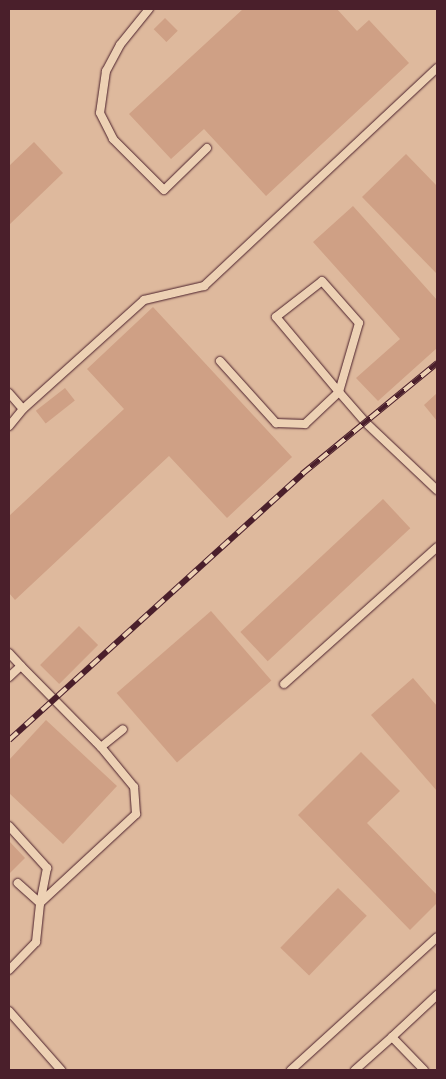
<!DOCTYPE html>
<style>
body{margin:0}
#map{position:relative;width:446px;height:1079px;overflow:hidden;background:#e9c8aa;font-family:"Playpen Sans",sans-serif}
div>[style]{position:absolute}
.built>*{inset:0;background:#deb99d;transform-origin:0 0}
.building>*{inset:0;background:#cfa085;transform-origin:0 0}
.roads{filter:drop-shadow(0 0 1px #4a1f2b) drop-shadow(0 0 1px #4a1f2b)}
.lane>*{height:8px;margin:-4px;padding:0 4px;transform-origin:4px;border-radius:4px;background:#edd1b4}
.rail>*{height:5.5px;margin-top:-2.75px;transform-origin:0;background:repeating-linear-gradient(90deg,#edd1b4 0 11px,#4a1f2b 0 22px);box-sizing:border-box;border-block:1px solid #4a1f2b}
span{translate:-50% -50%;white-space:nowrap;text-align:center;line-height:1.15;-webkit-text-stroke:4px #edd1b4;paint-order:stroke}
.frame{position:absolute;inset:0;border:10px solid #4a1f2b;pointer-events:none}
</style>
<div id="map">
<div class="built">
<div style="left:9px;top:9px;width:428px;height:1061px"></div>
</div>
<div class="building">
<div style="clip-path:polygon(243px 9px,337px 9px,357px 31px,369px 20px,409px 63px,266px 196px,204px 129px,171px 159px,129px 114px)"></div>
<div style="left:165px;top:18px;width:18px;height:16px;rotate:45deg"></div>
<div style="clip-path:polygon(34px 142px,63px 173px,9px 225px,9px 166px)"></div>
<div style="clip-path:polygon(406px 154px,437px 186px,437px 274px,362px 197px)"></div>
<div style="clip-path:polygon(353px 206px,437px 300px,437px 348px,378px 401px,356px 378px,400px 339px,313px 242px)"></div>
<div style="clip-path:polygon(153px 307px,292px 457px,227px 518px,169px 456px,15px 600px,9px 593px,9px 516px,124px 409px,87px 369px)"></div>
<div style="left:65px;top:388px;width:16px;height:37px;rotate:52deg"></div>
<div style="clip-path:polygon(437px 393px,437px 421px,424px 405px)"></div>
<div style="left:383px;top:499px;width:40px;height:195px;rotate:47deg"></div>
<div style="left:211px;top:611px;width:92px;height:125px;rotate:49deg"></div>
<div style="left:79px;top:626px;width:27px;height:55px;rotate:45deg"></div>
<div style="clip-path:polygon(413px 678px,437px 706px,437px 791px,371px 715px)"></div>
<div style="clip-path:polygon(46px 720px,117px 786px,63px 844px,9px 793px,9px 760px)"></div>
<div style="clip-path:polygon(361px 752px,400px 791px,367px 823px,437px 895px,437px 903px,410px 930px,298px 815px)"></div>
<div style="clip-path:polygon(9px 841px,25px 858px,9px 874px)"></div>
<div style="left:338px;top:888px;width:40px;height:83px;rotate:44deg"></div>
</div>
<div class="roads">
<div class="lane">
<div style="left:149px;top:9px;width:46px;rotate:128.9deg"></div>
<div style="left:120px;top:45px;width:30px;rotate:118deg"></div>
<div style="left:106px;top:71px;width:42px;rotate:98.1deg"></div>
<div style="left:100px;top:113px;width:29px;rotate:63deg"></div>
<div style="left:113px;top:139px;width:72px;rotate:45deg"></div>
<div style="left:164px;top:190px;width:60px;rotate:-44.3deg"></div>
<div style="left:322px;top:281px;width:56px;rotate:48.6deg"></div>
<div style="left:359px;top:323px;width:72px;rotate:106.2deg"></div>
<div style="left:339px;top:392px;width:98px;rotate:-130deg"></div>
<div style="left:276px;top:317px;width:58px;rotate:-38deg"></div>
<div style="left:220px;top:361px;width:84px;rotate:47.9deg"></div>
<div style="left:276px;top:423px;width:29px;rotate:2deg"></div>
<div style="left:305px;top:424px;width:47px;rotate:-43.3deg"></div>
<div style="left:339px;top:392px;width:40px;rotate:49deg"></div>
<div style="left:365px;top:422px;width:99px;rotate:43.4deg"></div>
<div style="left:9px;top:393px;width:21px;rotate:49deg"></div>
<div style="left:23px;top:409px;width:22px;rotate:129deg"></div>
<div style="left:23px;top:409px;width:163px;rotate:-42deg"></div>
<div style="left:144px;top:300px;width:62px;rotate:-13.1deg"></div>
<div style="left:204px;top:286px;width:319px;rotate:-43.1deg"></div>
<div style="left:9px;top:653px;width:18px;rotate:47deg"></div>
<div style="left:9px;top:677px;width:16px;rotate:-43deg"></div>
<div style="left:21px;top:666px;width:114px;rotate:45.4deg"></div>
<div style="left:284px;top:684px;width:205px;rotate:-41.8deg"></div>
<div style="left:9px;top:826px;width:57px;rotate:47.9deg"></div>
<div style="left:47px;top:868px;width:36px;rotate:101deg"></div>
<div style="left:40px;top:903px;width:131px;rotate:-42.8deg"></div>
<div style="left:136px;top:814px;width:27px;rotate:-94deg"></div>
<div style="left:134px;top:787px;width:52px;rotate:-129.5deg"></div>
<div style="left:101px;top:747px;width:28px;rotate:-39deg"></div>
<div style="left:9px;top:970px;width:39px;rotate:-46deg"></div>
<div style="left:36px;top:942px;width:39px;rotate:-84deg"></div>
<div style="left:40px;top:903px;width:30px;rotate:-138deg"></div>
<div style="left:9px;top:1011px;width:79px;rotate:48.6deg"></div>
<div style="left:291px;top:1070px;width:197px;rotate:-42.3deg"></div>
<div style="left:355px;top:1070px;width:50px;rotate:-41.7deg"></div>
<div style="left:424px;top:1070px;width:46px;rotate:-134.1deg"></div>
<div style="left:392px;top:1037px;width:62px;rotate:-43deg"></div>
</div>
</div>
<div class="rail">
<div style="left:9px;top:740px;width:396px;rotate:-42.2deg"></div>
<div style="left:302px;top:474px;width:175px;rotate:-39.4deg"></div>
</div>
<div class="frame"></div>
</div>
